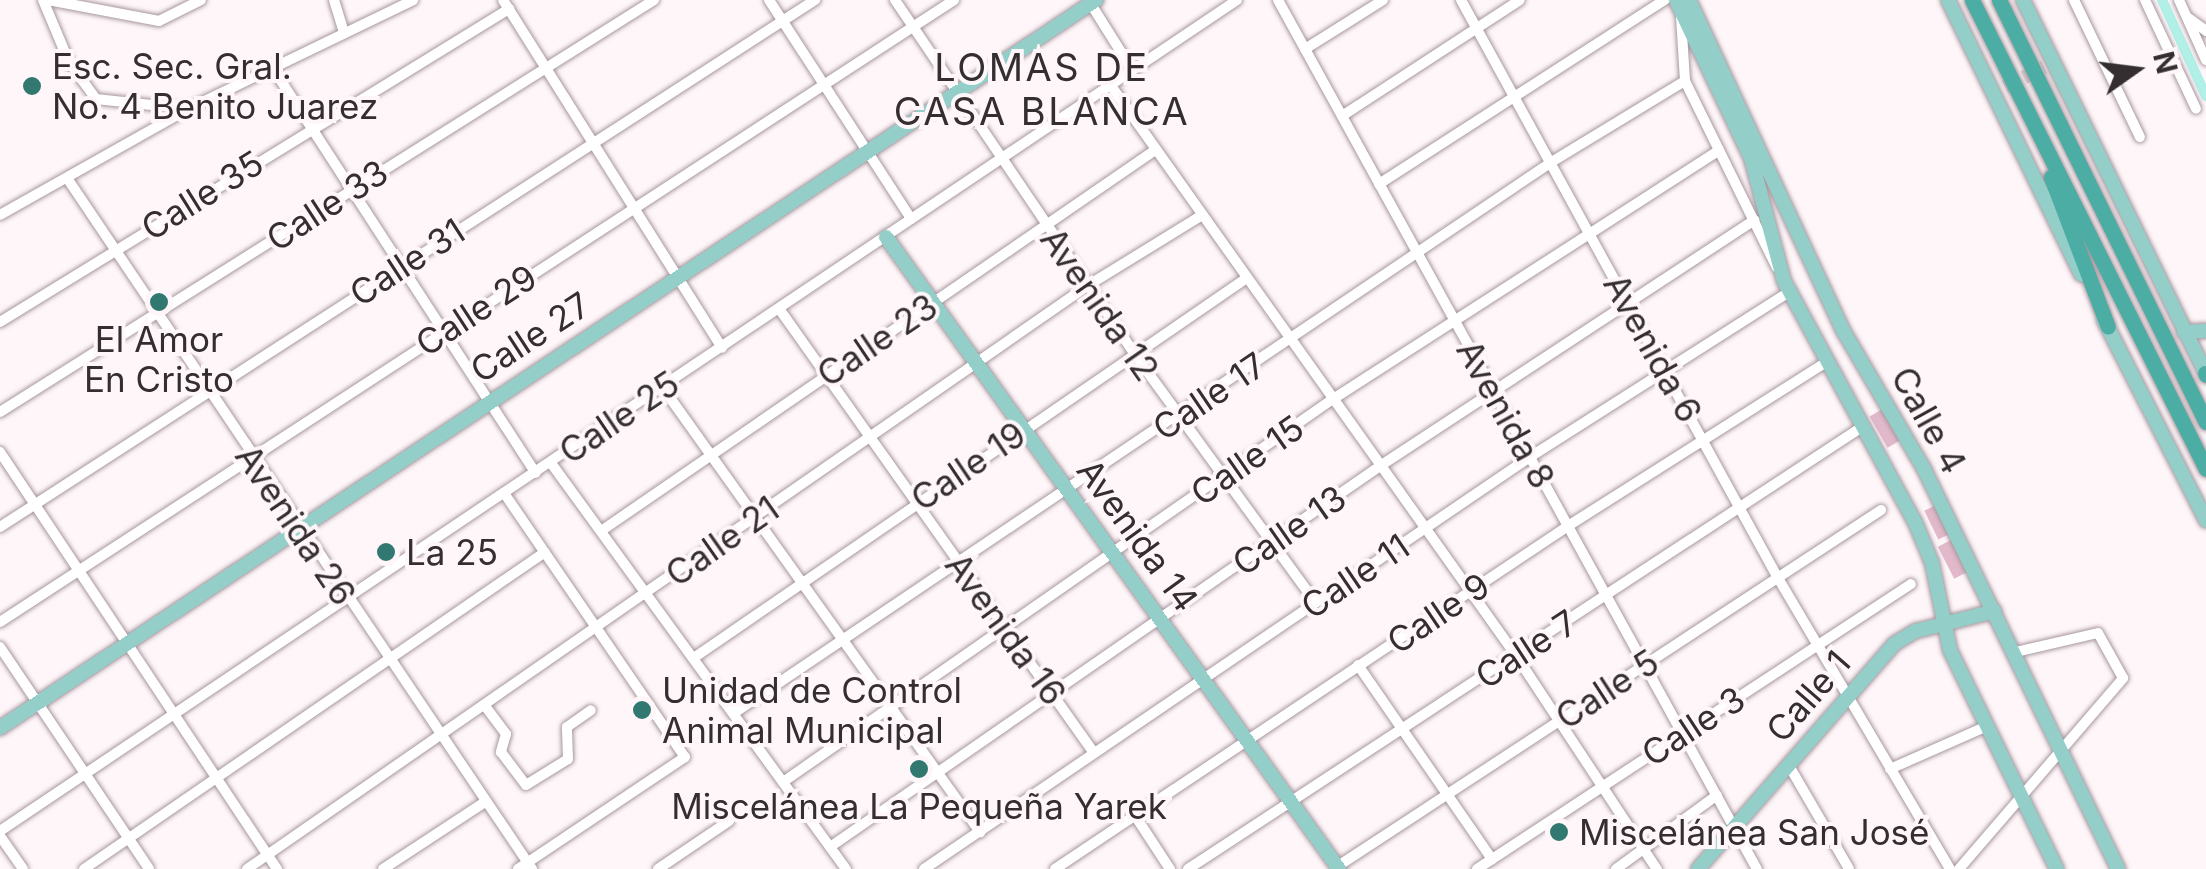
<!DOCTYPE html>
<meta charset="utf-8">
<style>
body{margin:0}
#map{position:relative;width:2206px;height:869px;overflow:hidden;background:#fef6f9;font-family:Inter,sans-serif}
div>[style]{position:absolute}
.green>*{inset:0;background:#e2b9ca;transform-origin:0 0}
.canal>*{height:10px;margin:-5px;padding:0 5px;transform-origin:5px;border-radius:5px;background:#b0f0e7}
.major-tunnel>*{height:14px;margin-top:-7px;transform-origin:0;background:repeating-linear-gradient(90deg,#d6ced1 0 14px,transparent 0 21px)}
.roads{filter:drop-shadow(0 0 2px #a7979e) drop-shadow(0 0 2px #a7979e)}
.minor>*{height:10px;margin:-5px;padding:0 5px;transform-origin:5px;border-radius:5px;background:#fff}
.major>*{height:14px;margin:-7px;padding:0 7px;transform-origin:7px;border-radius:7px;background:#93cec8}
.highway>*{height:15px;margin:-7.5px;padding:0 7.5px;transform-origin:7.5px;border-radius:7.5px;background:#4bada3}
.dots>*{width:28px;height:28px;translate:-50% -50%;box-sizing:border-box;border:5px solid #fef6f9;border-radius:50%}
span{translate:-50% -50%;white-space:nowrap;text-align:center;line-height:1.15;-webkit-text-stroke:8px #fef6f9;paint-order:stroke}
.poi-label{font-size:35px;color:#342e30}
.left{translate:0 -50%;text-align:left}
.street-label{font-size:35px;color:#342e30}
.neighbourhood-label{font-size:38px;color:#342e30;letter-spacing:2.5px}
.north{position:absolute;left:2086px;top:20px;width:100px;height:100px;-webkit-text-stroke:8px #fef6f9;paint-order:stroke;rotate:76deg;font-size:28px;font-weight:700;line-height:40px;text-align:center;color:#342e30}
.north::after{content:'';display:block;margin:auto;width:35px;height:45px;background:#342e30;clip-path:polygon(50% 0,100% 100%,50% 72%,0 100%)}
</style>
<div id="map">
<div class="green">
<div style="left:1886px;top:407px;width:36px;height:19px;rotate:60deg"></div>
<div style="left:1936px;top:505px;width:32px;height:13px;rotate:64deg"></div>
<div style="left:1953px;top:539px;width:36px;height:17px;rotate:63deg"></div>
</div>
<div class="canal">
<div style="left:2162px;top:0;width:106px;rotate:65.4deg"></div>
</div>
<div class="major-tunnel">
<div style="left:2005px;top:87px;width:44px;rotate:-27.1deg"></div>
</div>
<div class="roads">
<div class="minor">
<div style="left:43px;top:0;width:67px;rotate:67.2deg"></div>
<div style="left:69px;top:62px;width:46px;rotate:53.9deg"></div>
<div style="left:96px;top:99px;width:93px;rotate:6.2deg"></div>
<div style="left:48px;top:0;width:113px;rotate:10.7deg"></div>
<div style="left:159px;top:21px;width:47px;rotate:-26.6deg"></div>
<div style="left:334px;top:0;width:34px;rotate:73deg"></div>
<div style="left:503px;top:0;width:411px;rotate:57.8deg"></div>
<div style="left:769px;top:0;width:261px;rotate:57deg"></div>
<div style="left:895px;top:0;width:425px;rotate:55.9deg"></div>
<div style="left:1133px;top:352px;width:309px;rotate:53.9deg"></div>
<div style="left:1278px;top:0;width:992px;rotate:61.14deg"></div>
<div style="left:1461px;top:0;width:659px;rotate:61.26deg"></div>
<div style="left:1778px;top:578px;width:338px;rotate:59.4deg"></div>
<div style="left:2074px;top:0;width:152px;rotate:64.3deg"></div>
<div style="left:2145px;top:0;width:120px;rotate:64.9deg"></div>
<div style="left:2179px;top:0;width:66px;rotate:65.8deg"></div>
<div style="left:1089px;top:1px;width:79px;rotate:57.9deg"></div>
<div style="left:1681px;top:17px;width:64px;rotate:86.4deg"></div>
<div style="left:1685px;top:81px;width:208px;rotate:63.8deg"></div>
<div style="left:2187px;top:17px;width:24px;rotate:36deg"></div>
<div style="left:1305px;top:49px;width:92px;rotate:-32.1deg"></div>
<div style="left:272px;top:67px;width:484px;rotate:57deg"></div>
<div style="left:1109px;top:83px;width:701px;rotate:54.59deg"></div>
<div style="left:1515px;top:654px;width:258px;rotate:56.6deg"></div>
<div style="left:1342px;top:116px;width:212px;rotate:-33.1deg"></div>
<div style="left:67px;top:178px;width:833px;rotate:56.06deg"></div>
<div style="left:1379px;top:184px;width:340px;rotate:-32.8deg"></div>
<div style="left:0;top:215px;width:216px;rotate:-29.4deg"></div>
<div style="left:188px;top:109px;width:250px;rotate:-25.8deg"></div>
<div style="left:780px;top:310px;width:543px;rotate:54.67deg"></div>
<div style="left:0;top:322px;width:598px;rotate:-31.59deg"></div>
<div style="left:663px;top:388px;width:546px;rotate:54.47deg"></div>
<div style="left:0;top:412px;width:773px;rotate:-32.21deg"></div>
<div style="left:0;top:452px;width:501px;rotate:56.41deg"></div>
<div style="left:551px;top:463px;width:502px;rotate:54deg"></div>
<div style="left:504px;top:493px;width:320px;rotate:55.6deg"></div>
<div style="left:685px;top:757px;width:201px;rotate:146.2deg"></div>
<div style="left:0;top:527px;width:971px;rotate:-32.89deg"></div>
<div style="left:601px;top:531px;width:671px;rotate:-34.5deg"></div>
<div style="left:0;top:622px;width:1139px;rotate:-33.1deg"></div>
<div style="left:0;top:647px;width:267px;rotate:56.1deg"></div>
<div style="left:695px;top:657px;width:666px;rotate:-34.48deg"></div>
<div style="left:1358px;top:665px;width:236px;rotate:55.4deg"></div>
<div style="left:485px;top:706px;width:35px;rotate:53deg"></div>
<div style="left:506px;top:734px;width:19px;rotate:106deg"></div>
<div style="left:501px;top:752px;width:41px;rotate:52.9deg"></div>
<div style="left:526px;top:785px;width:49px;rotate:-31.8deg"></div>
<div style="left:568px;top:759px;width:32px;rotate:-92deg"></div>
<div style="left:567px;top:727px;width:29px;rotate:-35deg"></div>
<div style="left:734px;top:713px;width:984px;rotate:-33.98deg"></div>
<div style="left:1550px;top:163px;width:158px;rotate:-31.3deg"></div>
<div style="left:1788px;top:764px;width:121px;rotate:59.8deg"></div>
<div style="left:1890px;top:769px;width:106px;rotate:-23.9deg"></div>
<div style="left:783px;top:782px;width:667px;rotate:-34.86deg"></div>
<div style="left:1330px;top:401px;width:463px;rotate:-32.8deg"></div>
<div style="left:1134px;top:814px;width:66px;rotate:56.8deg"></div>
<div style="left:0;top:831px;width:1490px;rotate:-33.89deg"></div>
<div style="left:0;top:836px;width:40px;rotate:55.1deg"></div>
<div style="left:830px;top:847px;width:669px;rotate:-34.71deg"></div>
<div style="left:1380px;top:466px;width:448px;rotate:-33.3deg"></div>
<div style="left:1335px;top:868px;width:653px;rotate:-33.25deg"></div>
<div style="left:84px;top:869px;width:559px;rotate:-34.51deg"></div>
<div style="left:247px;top:869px;width:1022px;rotate:-34.76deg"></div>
<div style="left:1087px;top:286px;width:132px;rotate:-31.6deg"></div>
<div style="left:383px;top:869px;width:122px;rotate:-33.3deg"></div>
<div style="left:658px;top:869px;width:86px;rotate:-34.1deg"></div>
<div style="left:924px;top:869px;width:733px;rotate:-34.21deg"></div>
<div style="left:1530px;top:457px;width:309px;rotate:-32.5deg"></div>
<div style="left:1055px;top:869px;width:617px;rotate:-33.77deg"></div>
<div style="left:1568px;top:526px;width:304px;rotate:-32.4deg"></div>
<div style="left:1188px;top:869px;width:806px;rotate:-33.26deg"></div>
<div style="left:1477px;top:869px;width:519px;rotate:-33.29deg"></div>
<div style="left:1616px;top:869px;width:125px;rotate:-36.2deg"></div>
<div style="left:1959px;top:869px;width:252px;rotate:-49.3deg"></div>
<div style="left:2123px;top:678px;width:51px;rotate:-119.1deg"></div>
<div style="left:2098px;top:633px;width:84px;rotate:167deg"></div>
</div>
<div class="major">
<div style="left:1676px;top:0;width:175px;rotate:64.6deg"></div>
<div style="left:1751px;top:158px;width:127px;rotate:75deg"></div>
<div style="left:1784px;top:281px;width:274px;rotate:61.5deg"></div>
<div style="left:1915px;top:522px;width:44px;rotate:67.5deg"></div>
<div style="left:1932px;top:563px;width:89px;rotate:78.3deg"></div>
<div style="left:1950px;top:650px;width:244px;rotate:64deg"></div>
<div style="left:1689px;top:0;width:366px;rotate:65deg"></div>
<div style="left:1844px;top:332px;width:159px;rotate:59.7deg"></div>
<div style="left:1924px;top:469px;width:445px;rotate:64.1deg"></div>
<div style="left:1948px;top:0;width:305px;rotate:64.1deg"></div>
<div style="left:2023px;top:0;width:416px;rotate:63.9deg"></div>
<div style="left:886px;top:237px;width:778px;rotate:54.37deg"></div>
<div style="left:2104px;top:320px;width:225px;rotate:63deg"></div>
<div style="left:2184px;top:332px;width:22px;rotate:-3deg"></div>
<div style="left:0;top:728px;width:1316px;rotate:-33.59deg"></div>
<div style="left:1698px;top:869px;width:298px;rotate:-48.9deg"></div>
<div style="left:1894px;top:644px;width:26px;rotate:-31deg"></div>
<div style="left:1916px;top:631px;width:81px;rotate:-14.2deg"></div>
</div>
<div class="highway">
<div style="left:1972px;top:0;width:524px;rotate:63.48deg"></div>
<div style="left:1999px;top:0;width:470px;rotate:63.9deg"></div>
<div style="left:2051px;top:177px;width:160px;rotate:69.2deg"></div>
<div style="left:2205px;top:373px;width:2px;rotate:63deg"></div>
</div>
</div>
<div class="dots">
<div style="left:32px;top:86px;background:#317871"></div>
<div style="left:159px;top:302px;background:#317871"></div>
<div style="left:386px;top:552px;background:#317871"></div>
<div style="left:642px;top:710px;background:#317871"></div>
<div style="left:919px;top:769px;background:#317871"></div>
<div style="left:1559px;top:832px;background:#317871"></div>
</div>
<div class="poi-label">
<span class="left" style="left:52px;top:86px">Esc. Sec. Gral.<br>No. 4 Benito Juarez</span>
<span style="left:159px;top:359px">El Amor<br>En Cristo</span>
<span class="left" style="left:406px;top:552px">La 25</span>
<span class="left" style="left:662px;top:710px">Unidad de Control<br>Animal Municipal</span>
<span style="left:919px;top:806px">Miscelánea La Pequeña Yarek</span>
<span class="left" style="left:1579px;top:832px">Miscelánea San José</span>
</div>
<div class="street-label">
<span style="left:202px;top:195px;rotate:-32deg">Calle 35</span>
<span style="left:327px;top:205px;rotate:-33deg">Calle 33</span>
<span style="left:407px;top:262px;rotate:-33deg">Calle 31</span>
<span style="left:1100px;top:304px;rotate:55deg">Avenida 12</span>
<span style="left:476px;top:310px;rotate:-33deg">Calle 29</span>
<span style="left:530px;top:337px;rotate:-33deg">Calle 27</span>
<span style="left:877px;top:340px;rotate:-34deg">Calle 23</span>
<span style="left:1653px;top:348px;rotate:61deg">Avenida 6</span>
<span style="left:1209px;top:396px;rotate:-34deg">Calle 17</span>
<span style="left:1506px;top:414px;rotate:61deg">Avenida 8</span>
<span style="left:619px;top:417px;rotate:-34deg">Calle 25</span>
<span style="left:1929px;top:420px;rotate:61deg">Calle 4</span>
<span style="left:1247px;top:460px;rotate:-35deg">Calle 15</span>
<span style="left:968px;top:466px;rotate:-34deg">Calle 19</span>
<span style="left:296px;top:525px;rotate:56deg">Avenida 26</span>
<span style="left:1289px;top:530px;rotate:-35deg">Calle 13</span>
<span style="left:1138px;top:535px;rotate:54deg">Avenida 14</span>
<span style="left:722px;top:541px;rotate:-35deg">Calle 21</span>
<span style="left:1355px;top:576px;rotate:-34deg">Calle 11</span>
<span style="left:1438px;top:613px;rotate:-34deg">Calle 9</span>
<span style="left:1006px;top:629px;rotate:54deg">Avenida 16</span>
<span style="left:1526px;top:649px;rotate:-33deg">Calle 7</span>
<span style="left:1607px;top:689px;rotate:-33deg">Calle 5</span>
<span style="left:1808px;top:696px;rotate:-49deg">Calle 1</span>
<span style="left:1693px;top:726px;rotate:-33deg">Calle 3</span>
</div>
<div class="neighbourhood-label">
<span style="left:1042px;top:90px">LOMAS DE<br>CASA BLANCA</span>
</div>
<div class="north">N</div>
</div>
